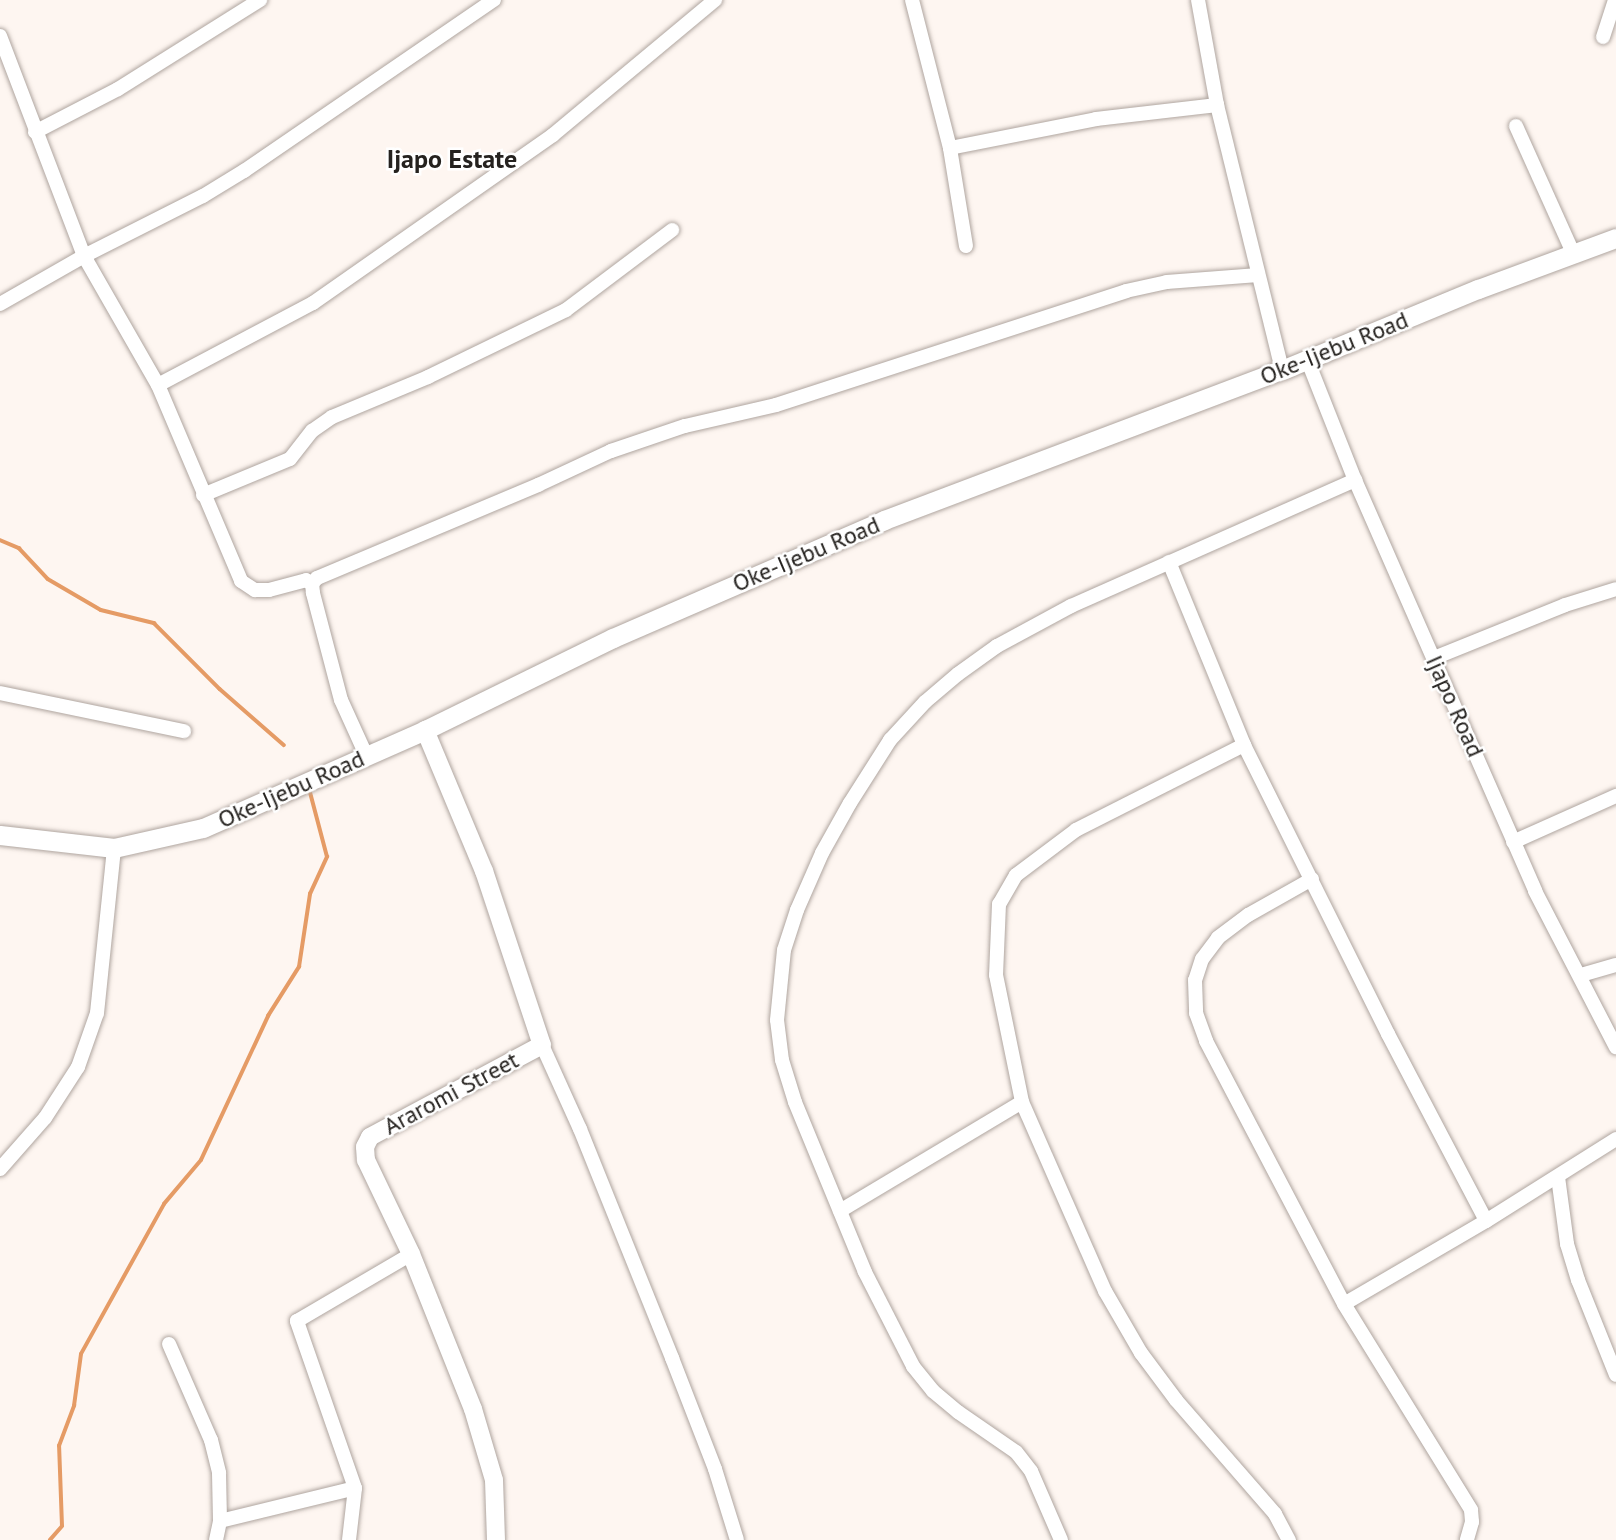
<!DOCTYPE html>
<style>
body{margin:0}
#map{position:relative;width:1616px;height:1540px;overflow:hidden;background:#fef6f1;font-family:"PT Sans",sans-serif}
div>[style]{position:absolute}
.stream>*{height:3.5px;margin:-1.75px;padding:0 1.75px;transform-origin:1.75px;border-radius:1.75px;background:#e59b65}
.roads{filter:drop-shadow(0 0 2px #afa59f) drop-shadow(0 0 2px #afa59f)}
.minor>*{height:14px;margin:-7px;padding:0 7px;transform-origin:7px;border-radius:7px;background:#fff}
.tertiary>*{height:18px;margin:-9px;padding:0 9px;transform-origin:9px;border-radius:9px;background:#fff}
.secondary>*{height:19px;margin:-9.5px;padding:0 9.5px;transform-origin:9.5px;border-radius:9.5px;background:#fff}
span{translate:-50% -50%;white-space:nowrap;text-align:center;line-height:1.15;-webkit-text-stroke:5px #fff;paint-order:stroke}
.street-label{font-size:24px;color:#25221f}
.neighbourhood-label{font-size:26px;color:#25221f;font-weight:700}
</style>
<div id="map">
<div class="stream">
<div style="left:0;top:540px;width:21px;rotate:23deg"></div>
<div style="left:19px;top:548px;width:42px;rotate:46.9deg"></div>
<div style="left:48px;top:579px;width:61px;rotate:30.3deg"></div>
<div style="left:101px;top:610px;width:55px;rotate:13.8deg"></div>
<div style="left:154px;top:623px;width:93px;rotate:45deg"></div>
<div style="left:220px;top:689px;width:85px;rotate:41.2deg"></div>
<div style="left:50px;top:1540px;width:18px;rotate:-49deg"></div>
<div style="left:62px;top:1526px;width:80px;rotate:-92.1deg"></div>
<div style="left:59px;top:1446px;width:43px;rotate:-69.4deg"></div>
<div style="left:74px;top:1406px;width:52px;rotate:-82.3deg"></div>
<div style="left:81px;top:1354px;width:171px;rotate:-61deg"></div>
<div style="left:164px;top:1204px;width:57px;rotate:-49.9deg"></div>
<div style="left:201px;top:1160px;width:159px;rotate:-65deg"></div>
<div style="left:268px;top:1016px;width:58px;rotate:-57.7deg"></div>
<div style="left:299px;top:967px;width:74px;rotate:-81.4deg"></div>
<div style="left:310px;top:894px;width:41px;rotate:-65.3deg"></div>
<div style="left:327px;top:857px;width:70px;rotate:-104.8deg"></div>
</div>
<div class="roads">
<div class="minor">
<div style="left:912px;top:0;width:153px;rotate:75.6deg"></div>
<div style="left:1198px;top:0;width:107px;rotate:79.7deg"></div>
<div style="left:1217px;top:105px;width:273px;rotate:76.2deg"></div>
<div style="left:0;top:36px;width:235px;rotate:69.1deg"></div>
<div style="left:84px;top:256px;width:149px;rotate:60.2deg"></div>
<div style="left:158px;top:385px;width:213px;rotate:67deg"></div>
<div style="left:241px;top:581px;width:17px;rotate:33deg"></div>
<div style="left:255px;top:590px;width:14px"></div>
<div style="left:269px;top:590px;width:38px;rotate:-15deg"></div>
<div style="left:306px;top:580px;width:7px;rotate:34deg"></div>
<div style="left:1603px;top:37px;width:39px;rotate:-72deg"></div>
<div style="left:1516px;top:126px;width:139px;rotate:65.8deg"></div>
<div style="left:35px;top:132px;width:93px;rotate:-27.4deg"></div>
<div style="left:118px;top:89px;width:168px;rotate:-32.1deg"></div>
<div style="left:966px;top:246px;width:99px;rotate:-99.3deg"></div>
<div style="left:950px;top:148px;width:149px;rotate:-11.2deg"></div>
<div style="left:1096px;top:119px;width:122px;rotate:-6.6deg"></div>
<div style="left:0;top:304px;width:97px;rotate:-29.7deg"></div>
<div style="left:84px;top:256px;width:133px;rotate:-26.8deg"></div>
<div style="left:203px;top:196px;width:48px;rotate:-31.4deg"></div>
<div style="left:244px;top:171px;width:303px;rotate:-34.4deg"></div>
<div style="left:1307px;top:359px;width:130px;rotate:68.4deg"></div>
<div style="left:1355px;top:480px;width:449px;rotate:66.3deg"></div>
<div style="left:1535px;top:891px;width:176px;rotate:62.6deg"></div>
<div style="left:158px;top:385px;width:175px;rotate:-27.9deg"></div>
<div style="left:313px;top:303px;width:293px;rotate:-35deg"></div>
<div style="left:553px;top:135px;width:211px;rotate:-39.8deg"></div>
<div style="left:203px;top:495px;width:94px;rotate:-22.5deg"></div>
<div style="left:290px;top:459px;width:36px;rotate:-52deg"></div>
<div style="left:312px;top:431px;width:24px;rotate:-35deg"></div>
<div style="left:332px;top:417px;width:104px;rotate:-22.6deg"></div>
<div style="left:428px;top:377px;width:153px;rotate:-25.9deg"></div>
<div style="left:566px;top:310px;width:133px;rotate:-37deg"></div>
<div style="left:1169px;top:562px;width:198px;rotate:67.7deg"></div>
<div style="left:1244px;top:745px;width:323px;rotate:63.5deg"></div>
<div style="left:1388px;top:1034px;width:211px;rotate:62.3deg"></div>
<div style="left:1486px;top:1221px;width:164px;rotate:149.7deg"></div>
<div style="left:1434px;top:658px;width:141px;rotate:-22deg"></div>
<div style="left:1565px;top:605px;width:53px;rotate:-17.4deg"></div>
<div style="left:0;top:693px;width:188px;rotate:11.7deg"></div>
<div style="left:1244px;top:745px;width:188px;rotate:153.2deg"></div>
<div style="left:1076px;top:830px;width:75px;rotate:143.1deg"></div>
<div style="left:1016px;top:875px;width:34px;rotate:120deg"></div>
<div style="left:999px;top:904px;width:71px;rotate:92.4deg"></div>
<div style="left:996px;top:975px;width:130px;rotate:78.4deg"></div>
<div style="left:1022px;top:1102px;width:206px;rotate:66.3deg"></div>
<div style="left:1105px;top:1291px;width:72px;rotate:59.9deg"></div>
<div style="left:1141px;top:1353px;width:59px;rotate:53.3deg"></div>
<div style="left:1176px;top:1400px;width:151px;rotate:49deg"></div>
<div style="left:1275px;top:1514px;width:30px;rotate:62deg"></div>
<div style="left:366px;top:755px;width:60px;rotate:-114.4deg"></div>
<div style="left:341px;top:700px;width:111px;rotate:-104.7deg"></div>
<div style="left:313px;top:593px;width:9px;rotate:-96deg"></div>
<div style="left:312px;top:584px;width:8px;rotate:-50deg"></div>
<div style="left:317px;top:578px;width:240px;rotate:-22.8deg"></div>
<div style="left:538px;top:485px;width:81px;rotate:-25deg"></div>
<div style="left:611px;top:451px;width:78px;rotate:-18.7deg"></div>
<div style="left:685px;top:426px;width:93px;rotate:-13deg"></div>
<div style="left:776px;top:405px;width:368px;rotate:-18deg"></div>
<div style="left:1126px;top:291px;width:42px;rotate:-12.4deg"></div>
<div style="left:1167px;top:282px;width:91px;rotate:-4.4deg"></div>
<div style="left:1513px;top:842px;width:113px;rotate:-24.1deg"></div>
<div style="left:1312px;top:879px;width:73px;rotate:150.6deg"></div>
<div style="left:1248px;top:915px;width:38px;rotate:143deg"></div>
<div style="left:1218px;top:938px;width:26px;rotate:127deg"></div>
<div style="left:1202px;top:959px;width:22px;rotate:108deg"></div>
<div style="left:1195px;top:980px;width:33px;rotate:88deg"></div>
<div style="left:1196px;top:1013px;width:30px;rotate:70deg"></div>
<div style="left:1206px;top:1041px;width:297px;rotate:62.3deg"></div>
<div style="left:1344px;top:1304px;width:242px;rotate:58.3deg"></div>
<div style="left:1471px;top:1510px;width:12px;rotate:85deg"></div>
<div style="left:1472px;top:1522px;width:19px;rotate:106deg"></div>
<div style="left:1581px;top:975px;width:36px;rotate:-16deg"></div>
<div style="left:542px;top:1045px;width:92px;rotate:65.7deg"></div>
<div style="left:580px;top:1129px;width:247px;rotate:68.1deg"></div>
<div style="left:672px;top:1358px;width:119px;rotate:68.8deg"></div>
<div style="left:715px;top:1469px;width:74px;rotate:72.8deg"></div>
<div style="left:0;top:1169px;width:68px;rotate:-48.6deg"></div>
<div style="left:45px;top:1118px;width:61px;rotate:-57.1deg"></div>
<div style="left:78px;top:1067px;width:57px;rotate:-70.6deg"></div>
<div style="left:97px;top:1013px;width:166px;rotate:-84.1deg"></div>
<div style="left:1558px;top:1177px;width:68px;rotate:82.3deg"></div>
<div style="left:1567px;top:1244px;width:38px;rotate:73deg"></div>
<div style="left:1578px;top:1280px;width:102px;rotate:68.2deg"></div>
<div style="left:840px;top:1211px;width:212px;rotate:-30.9deg"></div>
<div style="left:1486px;top:1221px;width:154px;rotate:-32.2deg"></div>
<div style="left:169px;top:1344px;width:105px;rotate:66.4deg"></div>
<div style="left:211px;top:1440px;width:34px;rotate:76deg"></div>
<div style="left:219px;top:1473px;width:48px;rotate:88.8deg"></div>
<div style="left:216px;top:1540px;width:19px;rotate:-78deg"></div>
<div style="left:220px;top:1521px;width:139px;rotate:-13.7deg"></div>
<div style="left:349px;top:1540px;width:52px;rotate:-83.4deg"></div>
<div style="left:355px;top:1488px;width:177px;rotate:-109.2deg"></div>
<div style="left:297px;top:1321px;width:132px;rotate:-30.4deg"></div>
<div style="left:1061px;top:1540px;width:75px;rotate:-113.5deg"></div>
<div style="left:1031px;top:1471px;width:24px;rotate:-128deg"></div>
<div style="left:1016px;top:1452px;width:70px;rotate:-145.4deg"></div>
<div style="left:958px;top:1412px;width:33px;rotate:-140deg"></div>
<div style="left:933px;top:1391px;width:32px;rotate:-129deg"></div>
<div style="left:913px;top:1366px;width:106px;rotate:-117.1deg"></div>
<div style="left:865px;top:1272px;width:184px;rotate:-112.4deg"></div>
<div style="left:795px;top:1102px;width:44px;rotate:-107.2deg"></div>
<div style="left:782px;top:1060px;width:40px;rotate:-97.1deg"></div>
<div style="left:777px;top:1020px;width:70px;rotate:-84.3deg"></div>
<div style="left:784px;top:950px;width:42px;rotate:-72deg"></div>
<div style="left:797px;top:910px;width:62px;rotate:-66.3deg"></div>
<div style="left:822px;top:853px;width:57px;rotate:-60.8deg"></div>
<div style="left:850px;top:803px;width:75px;rotate:-57.6deg"></div>
<div style="left:890px;top:740px;width:52px;rotate:-47.4deg"></div>
<div style="left:925px;top:702px;width:43px;rotate:-40.3deg"></div>
<div style="left:958px;top:674px;width:48px;rotate:-35.7deg"></div>
<div style="left:997px;top:646px;width:84px;rotate:-28.4deg"></div>
<div style="left:1071px;top:606px;width:311px;rotate:-23.9deg"></div>
</div>
<div class="tertiary">
<div style="left:425px;top:730px;width:153px;rotate:67.3deg"></div>
<div style="left:484px;top:871px;width:183px;rotate:71.6deg"></div>
<div style="left:542px;top:1045px;width:195px;rotate:151.9deg"></div>
<div style="left:370px;top:1137px;width:11px;rotate:117deg"></div>
<div style="left:365px;top:1147px;width:13px;rotate:86deg"></div>
<div style="left:366px;top:1160px;width:104px;rotate:64.4deg"></div>
<div style="left:411px;top:1254px;width:167px;rotate:68.2deg"></div>
<div style="left:473px;top:1409px;width:74px;rotate:73.5deg"></div>
<div style="left:494px;top:1480px;width:60px;rotate:88.1deg"></div>
</div>
<div class="secondary">
<div style="left:0;top:835px;width:115px;rotate:6.5deg"></div>
<div style="left:114px;top:848px;width:91px;rotate:-12.7deg"></div>
<div style="left:203px;top:828px;width:243px;rotate:-23.8deg"></div>
<div style="left:425px;top:730px;width:209px;rotate:-26.1deg"></div>
<div style="left:613px;top:638px;width:296px;rotate:-23.5deg"></div>
<div style="left:884px;top:520px;width:425px;rotate:-20.7deg"></div>
<div style="left:1282px;top:370px;width:212px;rotate:-22.5deg"></div>
<div style="left:1478px;top:289px;width:147px;rotate:-20.3deg"></div>
</div>
</div>
<div class="street-label">
<span style="left:1334px;top:348px;rotate:-22deg">Oke-Ijebu Road</span>
<span style="left:806px;top:554px;rotate:-23deg">Oke-Ijebu Road</span>
<span style="left:1455px;top:706px;rotate:66deg">Ijapo Road</span>
<span style="left:291px;top:789px;rotate:-24deg">Oke-Ijebu Road</span>
<span style="left:451px;top:1093px;rotate:-28deg">Araromi Street</span>
</div>
<div class="neighbourhood-label">
<span style="left:452px;top:159px">Ijapo Estate</span>
</div>
</div>
